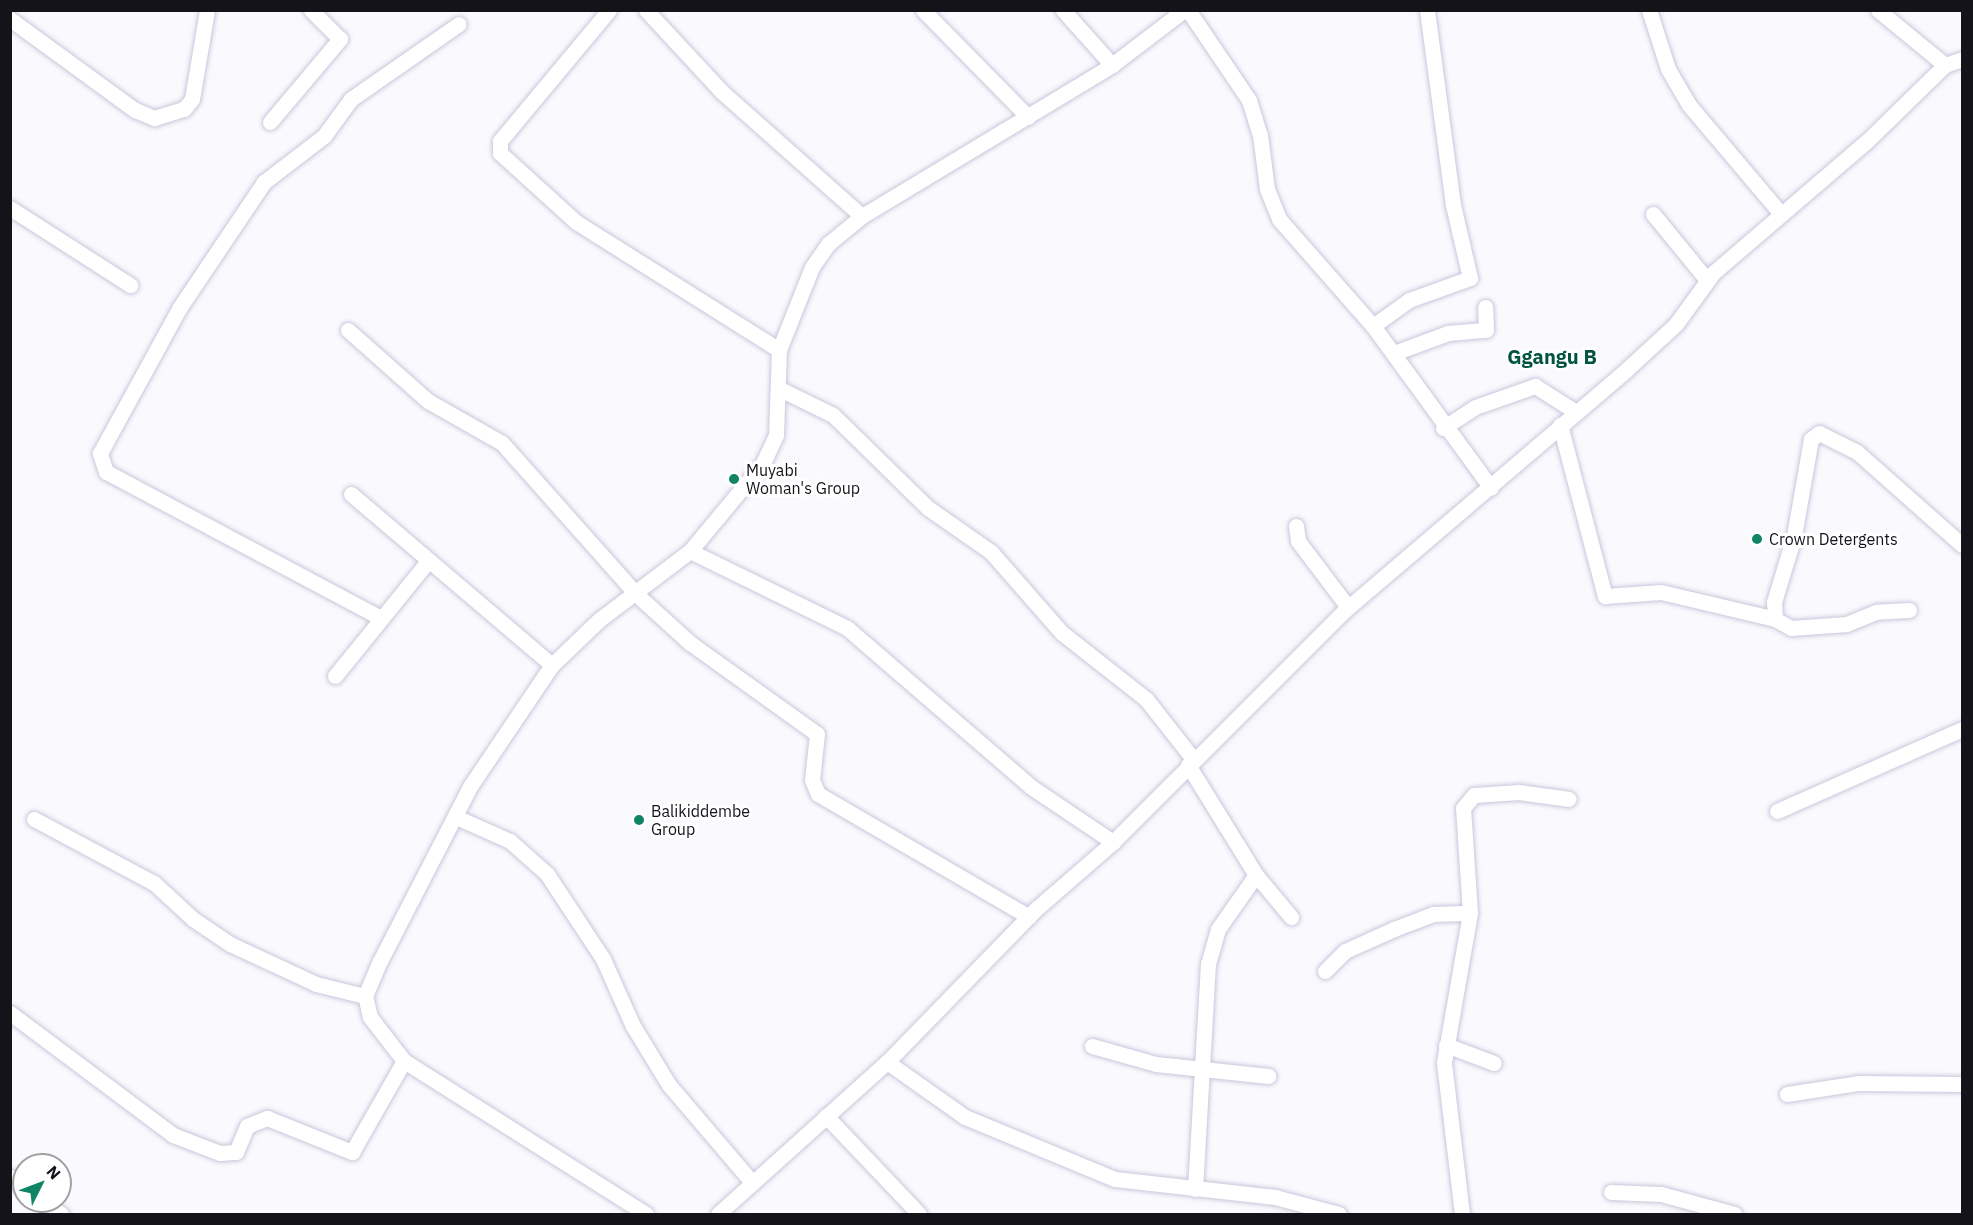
<!DOCTYPE html>
<style>
body{margin:0}
#map{position:relative;width:1973px;height:1225px;overflow:hidden;background:#faf9fd;font-family:"IBM Plex Sans",sans-serif}
div>[style]{position:absolute}
.roads{filter:drop-shadow(0 0 2px #cdc5dc) drop-shadow(0 0 2px #cdc5dc)}
.minor>*{height:15px;margin:-7.5px;padding:0 7.5px;transform-origin:7.5px;border-radius:7.5px;background:#fff}
.dots>*{width:16px;height:16px;translate:-50% -50%;box-sizing:border-box;border:3px solid #fff;border-radius:50%}
span{translate:-50% -50%;white-space:nowrap;text-align:center;line-height:1.15;-webkit-text-stroke:6px #fff;paint-order:stroke}
.poi-label{font-size:16px;color:#15131a}
.left{translate:0 -50%;text-align:left}
.quarter-label{font-size:20px;color:#02543e;font-weight:700}
.frame{position:absolute;inset:0;border:12px solid #15131a;pointer-events:none}
.north{position:absolute;left:12px;top:1153px;width:60px;height:60px;box-sizing:border-box;background:#fff;border:2px solid #a1a1a3;border-radius:50%;rotate:48deg;font-size:16px;font-weight:700;line-height:24px;text-align:center;color:#15131a}
.north::after{content:'';display:block;margin:auto;width:21px;height:27px;background:#108565;clip-path:polygon(50% 0,100% 100%,50% 72%,0 100%)}
</style>
<div id="map">
<div class="roads">
<div class="minor">
<div style="left:609px;top:10px;width:170px;rotate:129.8deg"></div>
<div style="left:500px;top:141px;width:12px;rotate:90deg"></div>
<div style="left:500px;top:153px;width:103px;rotate:42.2deg"></div>
<div style="left:576px;top:222px;width:240px;rotate:32.2deg"></div>
<div style="left:646px;top:10px;width:110px;rotate:47.2deg"></div>
<div style="left:721px;top:91px;width:188px;rotate:41.6deg"></div>
<div style="left:923px;top:10px;width:150px;rotate:45.5deg"></div>
<div style="left:1063px;top:10px;width:74px;rotate:48.3deg"></div>
<div style="left:1188px;top:10px;width:109px;rotate:55.9deg"></div>
<div style="left:1249px;top:100px;width:37px;rotate:73deg"></div>
<div style="left:1260px;top:135px;width:54px;rotate:82.6deg"></div>
<div style="left:1267px;top:189px;width:32px;rotate:68deg"></div>
<div style="left:1279px;top:219px;width:142px;rotate:48.7deg"></div>
<div style="left:1373px;top:326px;width:200px;rotate:53.9deg"></div>
<div style="left:1649px;top:10px;width:62px;rotate:72.1deg"></div>
<div style="left:1668px;top:69px;width:42px;rotate:59.7deg"></div>
<div style="left:1689px;top:105px;width:143px;rotate:49.8deg"></div>
<div style="left:1878px;top:10px;width:87px;rotate:39.4deg"></div>
<div style="left:10px;top:19px;width:155px;rotate:36.1deg"></div>
<div style="left:135px;top:110px;width:21px;rotate:23deg"></div>
<div style="left:154px;top:118px;width:31px;rotate:-17deg"></div>
<div style="left:184px;top:109px;width:13px;rotate:-51deg"></div>
<div style="left:192px;top:99px;width:90px;rotate:-80.4deg"></div>
<div style="left:270px;top:122px;width:109px;rotate:-49.9deg"></div>
<div style="left:340px;top:39px;width:41px;rotate:-135deg"></div>
<div style="left:10px;top:208px;width:143px;rotate:32.7deg"></div>
<div style="left:1653px;top:214px;width:85px;rotate:50.7deg"></div>
<div style="left:1373px;top:326px;width:44px;rotate:-35.8deg"></div>
<div style="left:1409px;top:300px;width:65px;rotate:-19.8deg"></div>
<div style="left:1470px;top:278px;width:75px;rotate:-103.1deg"></div>
<div style="left:1453px;top:205px;width:197px;rotate:-97.6deg"></div>
<div style="left:348px;top:330px;width:107px;rotate:41.6deg"></div>
<div style="left:428px;top:401px;width:85px;rotate:29.6deg"></div>
<div style="left:502px;top:443px;width:202px;rotate:48.4deg"></div>
<div style="left:636px;top:594px;width:73px;rotate:42.2deg"></div>
<div style="left:690px;top:643px;width:156px;rotate:35.6deg"></div>
<div style="left:817px;top:734px;width:46px;rotate:96.2deg"></div>
<div style="left:812px;top:780px;width:15px;rotate:67deg"></div>
<div style="left:818px;top:794px;width:244px;rotate:30.2deg"></div>
<div style="left:1394px;top:353px;width:58px;rotate:-20.3deg"></div>
<div style="left:1448px;top:333px;width:38px;rotate:-5deg"></div>
<div style="left:1486px;top:330px;width:23px;rotate:-92deg"></div>
<div style="left:780px;top:389px;width:59px;rotate:26.1deg"></div>
<div style="left:833px;top:415px;width:133px;rotate:44.4deg"></div>
<div style="left:928px;top:508px;width:77px;rotate:34.9deg"></div>
<div style="left:991px;top:552px;width:108px;rotate:48.8deg"></div>
<div style="left:1062px;top:633px;width:107px;rotate:38.2deg"></div>
<div style="left:1146px;top:699px;width:78px;rotate:51.8deg"></div>
<div style="left:1560px;top:425px;width:177px;rotate:75.3deg"></div>
<div style="left:1605px;top:596px;width:56px;rotate:-4.1deg"></div>
<div style="left:1661px;top:592px;width:117px;rotate:13.3deg"></div>
<div style="left:1443px;top:428px;width:38px;rotate:-33deg"></div>
<div style="left:1475px;top:407px;width:64px;rotate:-19.3deg"></div>
<div style="left:1535px;top:386px;width:49px;rotate:32.4deg"></div>
<div style="left:351px;top:494px;width:264px;rotate:40.4deg"></div>
<div style="left:1296px;top:526px;width:15px;rotate:82deg"></div>
<div style="left:1298px;top:541px;width:83px;rotate:52.9deg"></div>
<div style="left:690px;top:551px;width:175px;rotate:26.1deg"></div>
<div style="left:847px;top:628px;width:243px;rotate:40.8deg"></div>
<div style="left:1031px;top:787px;width:99px;rotate:33.9deg"></div>
<div style="left:1909px;top:610px;width:33px;rotate:177deg"></div>
<div style="left:1876px;top:612px;width:31px;rotate:158deg"></div>
<div style="left:1847px;top:624px;width:56px;rotate:175.9deg"></div>
<div style="left:1791px;top:628px;width:18px;rotate:-151deg"></div>
<div style="left:1775px;top:619px;width:17px;rotate:-93deg"></div>
<div style="left:1774px;top:602px;width:69px;rotate:-73.1deg"></div>
<div style="left:1794px;top:536px;width:98px;rotate:-80.1deg"></div>
<div style="left:1811px;top:439px;width:10px;rotate:-37deg"></div>
<div style="left:1819px;top:433px;width:42px;rotate:26.6deg"></div>
<div style="left:1857px;top:452px;width:140px;rotate:41.5deg"></div>
<div style="left:379px;top:617px;width:309px;rotate:-152deg"></div>
<div style="left:106px;top:472px;width:20px;rotate:-108deg"></div>
<div style="left:100px;top:453px;width:166px;rotate:-61.3deg"></div>
<div style="left:180px;top:307px;width:151px;rotate:-56.1deg"></div>
<div style="left:264px;top:182px;width:76px;rotate:-37.5deg"></div>
<div style="left:324px;top:136px;width:46px;rotate:-53.9deg"></div>
<div style="left:351px;top:99px;width:131px;rotate:-34.8deg"></div>
<div style="left:335px;top:676px;width:149px;rotate:-51deg"></div>
<div style="left:1188px;top:765px;width:129px;rotate:58.3deg"></div>
<div style="left:1256px;top:875px;width:55px;rotate:50.2deg"></div>
<div style="left:1777px;top:811px;width:202px;rotate:-23.9deg"></div>
<div style="left:456px;top:817px;width:59px;rotate:24deg"></div>
<div style="left:510px;top:841px;width:50px;rotate:41.7deg"></div>
<div style="left:547px;top:874px;width:102px;rotate:56.6deg"></div>
<div style="left:603px;top:959px;width:73px;rotate:65.9deg"></div>
<div style="left:633px;top:1026px;width:69px;rotate:58.6deg"></div>
<div style="left:669px;top:1085px;width:126px;rotate:49.5deg"></div>
<div style="left:34px;top:819px;width:136px;rotate:28.1deg"></div>
<div style="left:154px;top:883px;width:53px;rotate:42.7deg"></div>
<div style="left:193px;top:919px;width:45px;rotate:34deg"></div>
<div style="left:230px;top:944px;width:95px;rotate:24.9deg"></div>
<div style="left:316px;top:984px;width:50px;rotate:13.8deg"></div>
<div style="left:1325px;top:971px;width:28px;rotate:-45deg"></div>
<div style="left:1345px;top:951px;width:54px;rotate:-24.2deg"></div>
<div style="left:1394px;top:929px;width:42px;rotate:-21deg"></div>
<div style="left:1433px;top:914px;width:37px;rotate:-2deg"></div>
<div style="left:10px;top:1013px;width:204px;rotate:36.8deg"></div>
<div style="left:173px;top:1135px;width:50px;rotate:21deg"></div>
<div style="left:220px;top:1153px;width:16px;rotate:-4deg"></div>
<div style="left:236px;top:1152px;width:28px;rotate:-67deg"></div>
<div style="left:247px;top:1126px;width:22px;rotate:-22deg"></div>
<div style="left:267px;top:1118px;width:92px;rotate:21.8deg"></div>
<div style="left:352px;top:1152px;width:105px;rotate:-60.3deg"></div>
<div style="left:1446px;top:1045px;width:51px;rotate:20.6deg"></div>
<div style="left:1092px;top:1046px;width:66px;rotate:15.7deg"></div>
<div style="left:1156px;top:1064px;width:113px;rotate:6.1deg"></div>
<div style="left:887px;top:1062px;width:95px;rotate:35.2deg"></div>
<div style="left:965px;top:1117px;width:162px;rotate:22.5deg"></div>
<div style="left:1115px;top:1179px;width:161px;rotate:6.4deg"></div>
<div style="left:1275px;top:1197px;width:66px;rotate:14.9deg"></div>
<div style="left:1787px;top:1094px;width:73px;rotate:-8.7deg"></div>
<div style="left:1859px;top:1083px;width:103px;rotate:0.6deg"></div>
<div style="left:826px;top:1116px;width:135px;rotate:46.5deg"></div>
<div style="left:10px;top:1177px;width:18px;rotate:38deg"></div>
<div style="left:1195px;top:1189px;width:225px;rotate:-86.7deg"></div>
<div style="left:1208px;top:964px;width:36px;rotate:-74deg"></div>
<div style="left:1218px;top:929px;width:66px;rotate:-54.9deg"></div>
<div style="left:1611px;top:1192px;width:50px;rotate:2.3deg"></div>
<div style="left:1661px;top:1194px;width:76px;rotate:15.3deg"></div>
<div style="left:42px;top:1201px;width:23px;rotate:34deg"></div>
<div style="left:646px;top:1214px;width:286px;rotate:-147.7deg"></div>
<div style="left:404px;top:1061px;width:56px;rotate:-127.7deg"></div>
<div style="left:370px;top:1017px;width:22px;rotate:-103deg"></div>
<div style="left:365px;top:996px;width:38px;rotate:-67deg"></div>
<div style="left:380px;top:961px;width:198px;rotate:-62.7deg"></div>
<div style="left:471px;top:785px;width:145px;rotate:-56deg"></div>
<div style="left:552px;top:665px;width:65px;rotate:-43.8deg"></div>
<div style="left:599px;top:620px;width:114px;rotate:-37.2deg"></div>
<div style="left:690px;top:551px;width:114px;rotate:-50.3deg"></div>
<div style="left:763px;top:463px;width:31px;rotate:-65deg"></div>
<div style="left:776px;top:435px;width:85px;rotate:-88deg"></div>
<div style="left:779px;top:350px;width:89px;rotate:-68.3deg"></div>
<div style="left:812px;top:267px;width:28px;rotate:-55deg"></div>
<div style="left:828px;top:244px;width:44px;rotate:-39.5deg"></div>
<div style="left:862px;top:216px;width:292px;rotate:-31.1deg"></div>
<div style="left:1112px;top:65px;width:91px;rotate:-37.4deg"></div>
<div style="left:718px;top:1214px;width:227px;rotate:-42deg"></div>
<div style="left:887px;top:1062px;width:214px;rotate:-45.8deg"></div>
<div style="left:1036px;top:909px;width:102px;rotate:-41deg"></div>
<div style="left:1113px;top:842px;width:327px;rotate:-45deg"></div>
<div style="left:1344px;top:611px;width:371px;rotate:-40.5deg"></div>
<div style="left:1626px;top:370px;width:68px;rotate:-42.6deg"></div>
<div style="left:1676px;top:324px;width:63px;rotate:-54deg"></div>
<div style="left:1713px;top:273px;width:201px;rotate:-40.6deg"></div>
<div style="left:1866px;top:142px;width:110px;rotate:-44.3deg"></div>
<div style="left:1945px;top:65px;width:18px;rotate:-19deg"></div>
<div style="left:1462px;top:1214px;width:153px;rotate:-96.8deg"></div>
<div style="left:1444px;top:1062px;width:151px;rotate:-80.1deg"></div>
<div style="left:1470px;top:913px;width:105px;rotate:-93.8deg"></div>
<div style="left:1463px;top:808px;width:17px;rotate:-50deg"></div>
<div style="left:1474px;top:795px;width:45px;rotate:-3.8deg"></div>
<div style="left:1519px;top:792px;width:50px;rotate:8deg"></div>
</div>
</div>
<div class="dots">
<div style="left:734px;top:479px;background:#108565"></div>
<div style="left:1757px;top:539px;background:#108565"></div>
<div style="left:639px;top:820px;background:#108565"></div>
</div>
<div class="poi-label">
<span class="left" style="left:746px;top:479px">Muyabi<br>Woman's Group</span>
<span class="left" style="left:1769px;top:539px">Crown Detergents</span>
<span class="left" style="left:651px;top:820px">Balikiddembe<br>Group</span>
</div>
<div class="quarter-label">
<span style="left:1552px;top:356px">Ggangu B</span>
</div>
<div class="frame"></div>
<div class="north">N</div>
</div>
